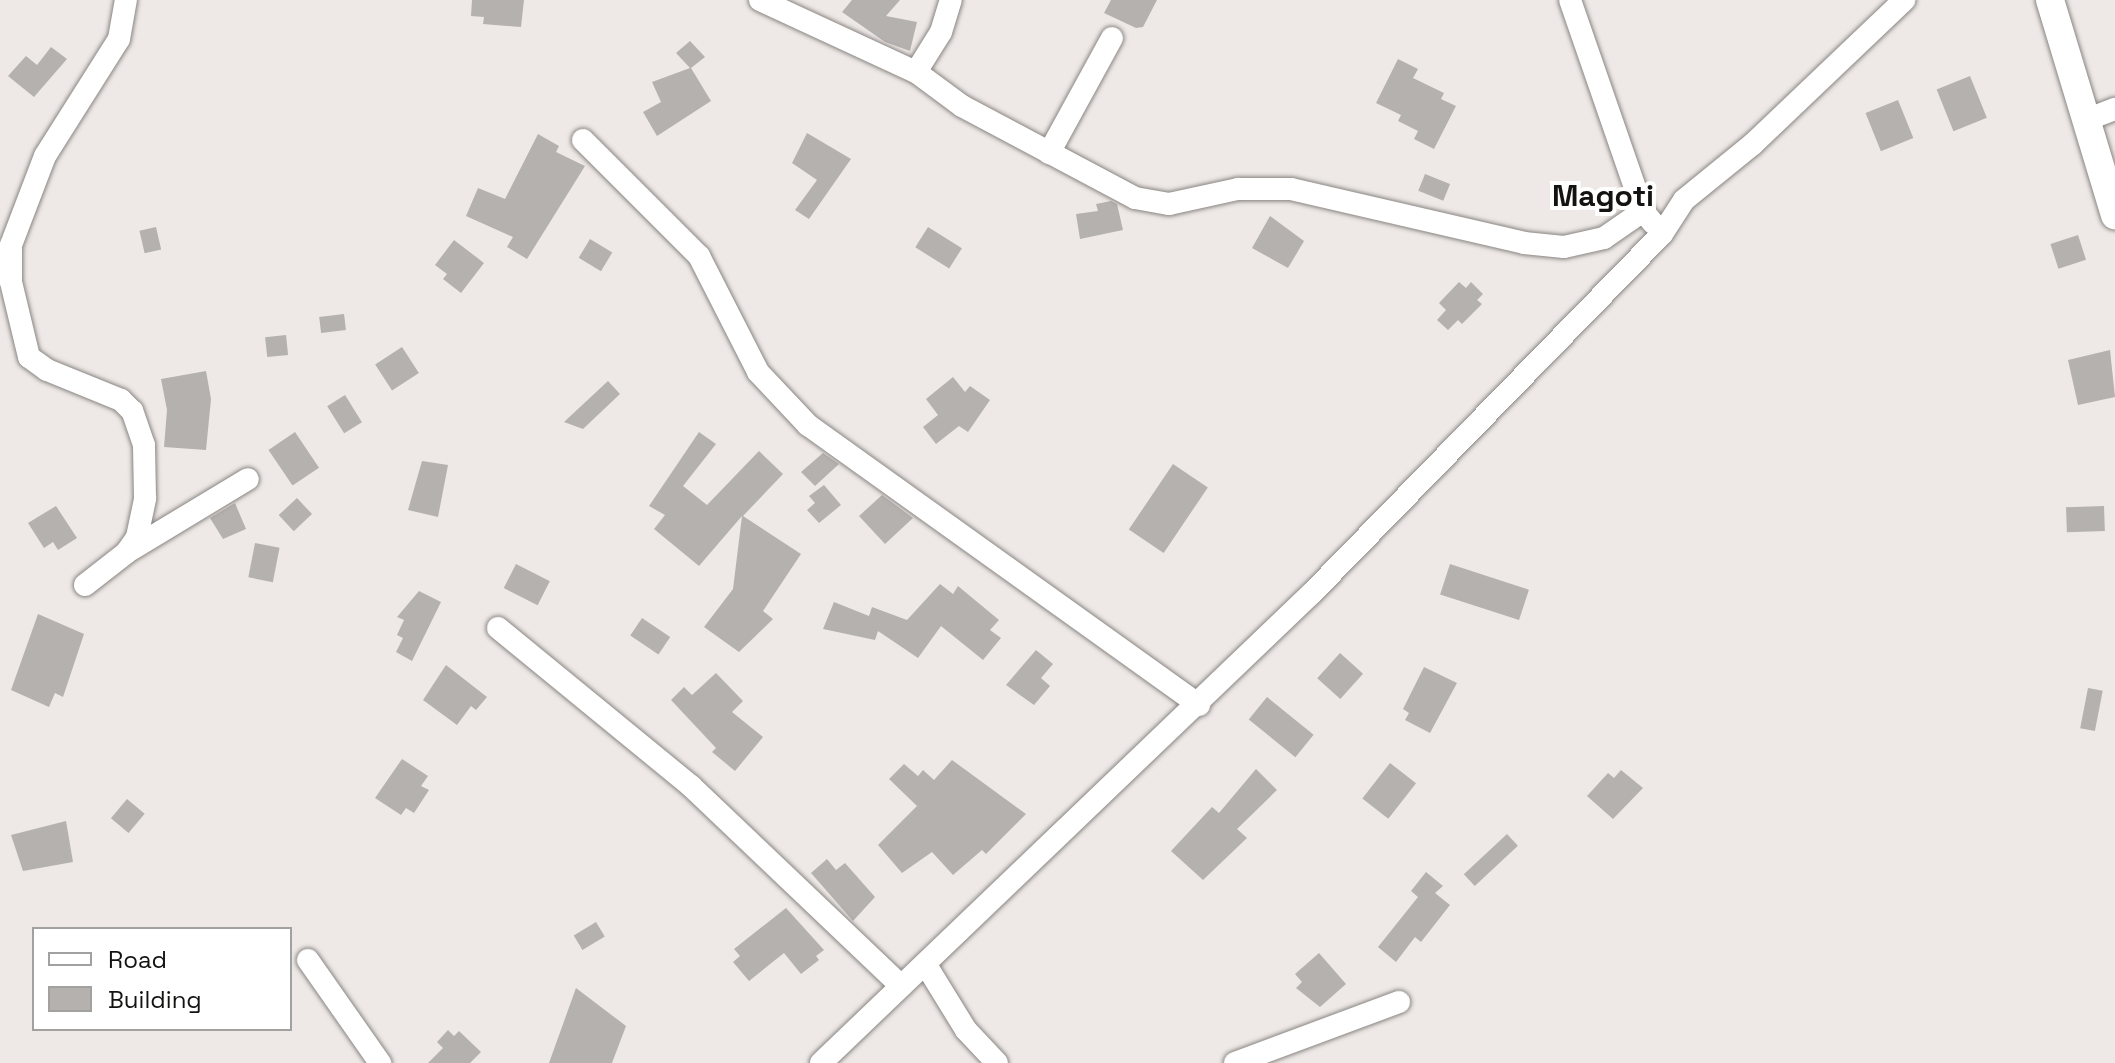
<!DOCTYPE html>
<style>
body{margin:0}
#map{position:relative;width:2115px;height:1063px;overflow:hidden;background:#eee9e6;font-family:"Space Grotesk",sans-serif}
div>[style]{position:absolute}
.building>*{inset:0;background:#b5b1ae;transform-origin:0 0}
.roads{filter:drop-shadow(0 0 2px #898582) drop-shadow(0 0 2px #898582)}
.minor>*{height:22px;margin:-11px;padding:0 11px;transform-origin:11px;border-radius:11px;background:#fff}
.tertiary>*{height:28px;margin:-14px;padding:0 14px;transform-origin:14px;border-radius:14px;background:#fff}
span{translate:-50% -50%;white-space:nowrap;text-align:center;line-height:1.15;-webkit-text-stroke:8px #fff;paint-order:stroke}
.quarter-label{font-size:30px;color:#141312;font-weight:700}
.legend{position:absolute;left:32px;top:927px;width:260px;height:104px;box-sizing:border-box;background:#fff;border:2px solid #a1a1a0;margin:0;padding:10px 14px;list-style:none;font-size:24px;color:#141312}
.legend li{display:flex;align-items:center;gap:16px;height:40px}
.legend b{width:40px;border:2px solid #a1a1a0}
</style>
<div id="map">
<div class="building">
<div style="clip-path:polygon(472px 0,524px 0,521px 27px,483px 24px,484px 17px,471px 16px)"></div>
<div style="clip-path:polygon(852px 0,900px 0,886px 16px,917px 22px,910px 51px,885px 42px,842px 12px)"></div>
<div style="clip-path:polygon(1111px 0,1157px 0,1143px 27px,1136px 28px,1104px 13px)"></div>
<div style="clip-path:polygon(690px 41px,705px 57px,691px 68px,711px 101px,657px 136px,643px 112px,661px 102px,652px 82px,690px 68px,676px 53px)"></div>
<div style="clip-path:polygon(51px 47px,67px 59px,34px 97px,8px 76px,26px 56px,37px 65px)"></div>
<div style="clip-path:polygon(1398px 59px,1418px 69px,1413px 78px,1444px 93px,1441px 99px,1456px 106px,1434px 149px,1414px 139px,1418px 131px,1398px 121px,1401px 115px,1376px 103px)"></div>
<div style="left:1970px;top:76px;width:45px;height:36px;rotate:68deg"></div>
<div style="left:1898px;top:100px;width:41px;height:35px;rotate:68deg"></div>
<div style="clip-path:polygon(807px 133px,851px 159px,809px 219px,795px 210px,817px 180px,792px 163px)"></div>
<div style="clip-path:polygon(538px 134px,559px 146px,556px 152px,585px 166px,527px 259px,507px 247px,513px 237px,466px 216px,478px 188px,505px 199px)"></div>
<div style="left:1425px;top:174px;width:27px;height:18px;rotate:22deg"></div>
<div style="clip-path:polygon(1111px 201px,1117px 204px,1123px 230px,1080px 239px,1076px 214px,1098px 211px,1096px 204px)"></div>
<div style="clip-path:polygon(1270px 216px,1304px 241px,1288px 268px,1252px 248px)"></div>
<div style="left:156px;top:227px;width:23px;height:17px;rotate:77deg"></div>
<div style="left:928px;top:227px;width:40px;height:24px;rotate:32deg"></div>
<div style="left:2078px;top:235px;width:26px;height:29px;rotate:72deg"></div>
<div style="left:590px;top:239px;width:26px;height:22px;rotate:31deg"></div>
<div style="clip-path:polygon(454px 240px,484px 263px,461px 293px,443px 279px,447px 274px,435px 265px)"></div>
<div style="clip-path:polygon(1459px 282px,1466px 288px,1471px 282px,1483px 294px,1477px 300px,1482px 304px,1462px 324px,1458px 320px,1448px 330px,1437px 320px,1446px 310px,1439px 303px)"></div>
<div style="left:344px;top:314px;width:16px;height:25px;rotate:83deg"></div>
<div style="left:286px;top:335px;width:20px;height:21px;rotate:84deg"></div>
<div style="left:402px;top:347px;width:31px;height:32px;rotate:57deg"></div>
<div style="clip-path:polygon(2110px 350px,2115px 397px,2078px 405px,2068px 360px)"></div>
<div style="clip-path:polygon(206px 371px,211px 399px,206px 450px,164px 447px,167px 410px,161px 379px)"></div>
<div style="clip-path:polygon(953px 377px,965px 392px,970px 386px,990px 400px,968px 432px,959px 426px,936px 444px,923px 427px,938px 415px,926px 399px)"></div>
<div style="clip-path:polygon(608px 381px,620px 394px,583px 429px,564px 422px)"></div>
<div style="left:345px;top:395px;width:32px;height:21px;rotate:58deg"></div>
<div style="left:295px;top:432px;width:43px;height:32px;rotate:56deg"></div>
<div style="clip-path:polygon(699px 432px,716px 444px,683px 486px,707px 505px,759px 451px,783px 474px,743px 516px,801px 554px,763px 611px,773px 619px,739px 652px,704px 627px,733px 589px,742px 516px,699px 566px,654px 529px,665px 515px,649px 506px)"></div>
<div style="clip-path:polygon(823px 453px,839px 464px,815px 486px,801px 472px)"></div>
<div style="clip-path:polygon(422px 461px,448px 465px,438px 517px,408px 510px)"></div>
<div style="left:1173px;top:464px;width:42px;height:79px;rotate:34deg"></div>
<div style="clip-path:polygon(824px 485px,841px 505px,819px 523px,807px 510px,815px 503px,809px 496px)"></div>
<div style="clip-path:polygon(882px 495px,913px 518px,885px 544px,859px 516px)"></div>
<div style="left:297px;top:498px;width:22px;height:25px;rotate:47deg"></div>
<div style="clip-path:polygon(235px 503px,246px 529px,223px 539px,210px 518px)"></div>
<div style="clip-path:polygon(56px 506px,77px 538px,58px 550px,53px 542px,44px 548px,28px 523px)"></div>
<div style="left:2104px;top:506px;width:25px;height:38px;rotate:88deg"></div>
<div style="left:255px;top:543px;width:25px;height:35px;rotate:11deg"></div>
<div style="left:516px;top:564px;width:38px;height:27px;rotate:27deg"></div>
<div style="left:1450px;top:564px;width:83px;height:32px;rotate:18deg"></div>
<div style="clip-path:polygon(940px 584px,953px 594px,958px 586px,999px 620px,990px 630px,1001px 638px,983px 660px,941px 626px,918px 658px,878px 631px,875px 640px,823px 629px,834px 602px,869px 616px,872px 607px,907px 620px)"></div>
<div style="clip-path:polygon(419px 591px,441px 602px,412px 661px,396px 652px,403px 638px,397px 635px,404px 620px,397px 617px)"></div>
<div style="clip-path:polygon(38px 614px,84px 634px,63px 697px,55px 693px,49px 707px,11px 690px)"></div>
<div style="left:642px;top:618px;width:34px;height:21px;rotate:34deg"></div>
<div style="clip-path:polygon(1036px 650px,1053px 664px,1041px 678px,1050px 686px,1034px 705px,1006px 685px)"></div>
<div style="left:1340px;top:653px;width:31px;height:34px;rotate:42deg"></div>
<div style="clip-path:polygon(446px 665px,487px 697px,476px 710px,471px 706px,457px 725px,423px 700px)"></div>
<div style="clip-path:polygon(1424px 667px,1457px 683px,1430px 733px,1405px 720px,1409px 713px,1403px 709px)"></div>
<div style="clip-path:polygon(716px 673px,743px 701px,732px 712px,763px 737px,735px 771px,712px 752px,716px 748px,671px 700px,684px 687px,692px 695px)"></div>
<div style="left:2088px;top:688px;width:15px;height:41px;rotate:11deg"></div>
<div style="left:1267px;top:697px;width:60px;height:29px;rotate:39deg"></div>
<div style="clip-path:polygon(402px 759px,428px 776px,421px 786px,429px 790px,414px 813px,406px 808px,401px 815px,375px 798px)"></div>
<div style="clip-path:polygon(952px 760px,1026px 814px,986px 854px,982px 850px,953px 875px,932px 852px,902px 873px,878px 845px,917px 806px,889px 779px,904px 764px,918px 776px,923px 770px,934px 780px)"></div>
<div style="left:1390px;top:763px;width:33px;height:45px;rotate:38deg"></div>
<div style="clip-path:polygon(1256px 769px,1277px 790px,1237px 829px,1247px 838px,1203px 880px,1171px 851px,1212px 807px,1219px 813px)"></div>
<div style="clip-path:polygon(1621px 770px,1643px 788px,1613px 819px,1587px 796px,1608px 773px,1614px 778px)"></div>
<div style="left:127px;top:799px;width:23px;height:25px;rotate:40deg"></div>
<div style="clip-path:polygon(66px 821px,73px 862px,23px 871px,11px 835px)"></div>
<div style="left:1507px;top:834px;width:16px;height:59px;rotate:47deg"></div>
<div style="clip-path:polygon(827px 859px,836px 870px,845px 863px,875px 897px,853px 921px,811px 873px)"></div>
<div style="clip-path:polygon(1426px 872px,1443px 886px,1435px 893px,1450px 905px,1421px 942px,1415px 937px,1396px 962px,1378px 947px,1418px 897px,1411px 891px)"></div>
<div style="clip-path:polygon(786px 908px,824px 950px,816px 956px,819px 960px,801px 974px,784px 953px,749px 981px,733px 962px,740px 956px,734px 949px)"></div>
<div style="left:596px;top:922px;width:17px;height:26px;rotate:59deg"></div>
<div style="clip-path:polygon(1319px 953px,1346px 984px,1320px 1007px,1296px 988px,1302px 982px,1295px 974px)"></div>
<div style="clip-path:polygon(576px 988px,626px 1026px,612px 1063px,549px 1063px)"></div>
<div style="clip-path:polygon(448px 1030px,454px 1036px,459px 1031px,481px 1052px,470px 1063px,428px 1063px,443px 1048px,437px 1042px)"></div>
</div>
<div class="roads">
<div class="minor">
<div style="left:760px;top:0;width:172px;rotate:24.8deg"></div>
<div style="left:916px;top:72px;width:57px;rotate:36.5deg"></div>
<div style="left:962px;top:106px;width:196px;rotate:28deg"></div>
<div style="left:1135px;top:198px;width:35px;rotate:10deg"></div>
<div style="left:1169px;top:204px;width:71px;rotate:-12.3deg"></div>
<div style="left:1238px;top:189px;width:53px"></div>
<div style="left:1291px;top:189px;width:239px;rotate:13deg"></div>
<div style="left:1524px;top:243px;width:40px;rotate:5.7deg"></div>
<div style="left:1564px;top:247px;width:41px;rotate:-12.7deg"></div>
<div style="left:1604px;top:238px;width:47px;rotate:-34.7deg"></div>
<div style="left:1570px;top:0;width:223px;rotate:70.9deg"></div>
<div style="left:1643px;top:211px;width:16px;rotate:50deg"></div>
<div style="left:916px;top:72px;width:47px;rotate:-58deg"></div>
<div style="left:941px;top:32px;width:34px;rotate:-73deg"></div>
<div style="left:2086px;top:120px;width:31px;rotate:-21deg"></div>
<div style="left:583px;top:140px;width:164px;rotate:45deg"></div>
<div style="left:699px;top:256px;width:130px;rotate:63deg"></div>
<div style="left:758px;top:372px;width:73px;rotate:46.7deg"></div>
<div style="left:808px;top:425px;width:481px;rotate:35.6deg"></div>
<div style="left:1049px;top:153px;width:131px;rotate:-61.3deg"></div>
<div style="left:127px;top:552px;width:141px;rotate:-31.1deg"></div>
<div style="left:85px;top:585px;width:52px;rotate:-38deg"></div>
<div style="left:126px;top:553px;width:19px;rotate:-55deg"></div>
<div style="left:137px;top:537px;width:40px;rotate:-78deg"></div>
<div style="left:145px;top:498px;width:53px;rotate:-91.1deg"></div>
<div style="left:144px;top:445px;width:36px;rotate:-109deg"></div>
<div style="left:132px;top:411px;width:16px;rotate:-135deg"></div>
<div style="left:121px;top:400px;width:80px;rotate:-157.9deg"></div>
<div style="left:47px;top:370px;width:22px;rotate:-144deg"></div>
<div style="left:29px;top:357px;width:77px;rotate:-103.5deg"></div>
<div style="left:11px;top:282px;width:37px;rotate:-90deg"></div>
<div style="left:11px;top:245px;width:95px;rotate:-69.1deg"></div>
<div style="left:45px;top:156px;width:138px;rotate:-57.7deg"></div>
<div style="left:119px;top:39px;width:40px;rotate:-80deg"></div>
<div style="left:498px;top:628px;width:249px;rotate:39.3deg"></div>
<div style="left:691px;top:786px;width:290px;rotate:43.6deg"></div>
<div style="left:308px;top:960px;width:126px;rotate:55deg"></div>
<div style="left:926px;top:965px;width:76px;rotate:58.4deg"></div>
<div style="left:966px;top:1030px;width:45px;rotate:46.8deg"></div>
<div style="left:821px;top:1063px;width:680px;rotate:-43.75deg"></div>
<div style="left:1312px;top:593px;width:501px;rotate:-45.73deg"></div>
<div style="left:1662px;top:234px;width:40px;rotate:-57.1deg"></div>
<div style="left:1684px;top:200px;width:89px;rotate:-39.1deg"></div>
<div style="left:1753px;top:144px;width:209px;rotate:-43.6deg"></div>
<div style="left:1235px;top:1063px;width:175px;rotate:-20.4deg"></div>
</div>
<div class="tertiary">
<div style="left:2050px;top:0;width:225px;rotate:73.2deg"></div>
</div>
</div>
<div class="quarter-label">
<span style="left:1603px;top:196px">Magoti</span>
</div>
<ul class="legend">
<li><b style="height:10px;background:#fff"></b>Road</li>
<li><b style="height:22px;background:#b5b1ae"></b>Building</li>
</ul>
</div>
